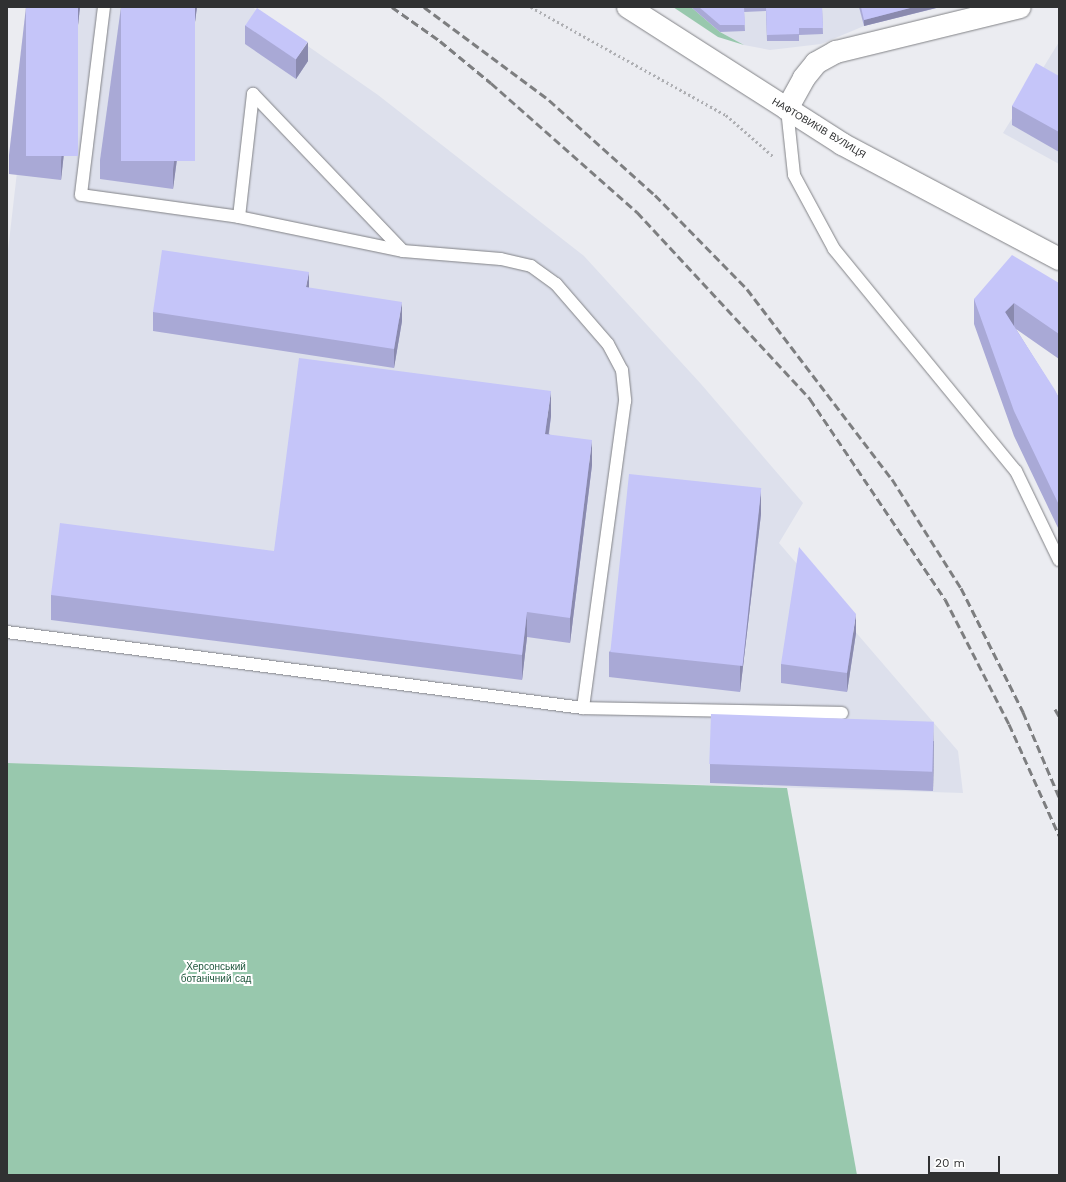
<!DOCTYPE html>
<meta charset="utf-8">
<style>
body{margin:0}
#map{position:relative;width:1066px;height:1182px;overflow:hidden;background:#ebecf1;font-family:"Work Sans",sans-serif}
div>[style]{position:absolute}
.built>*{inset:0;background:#dde0ec}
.green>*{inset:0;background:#98c8ad}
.path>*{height:2.5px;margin-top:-1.25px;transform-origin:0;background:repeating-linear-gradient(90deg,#aeafb3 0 2px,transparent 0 5px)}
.roads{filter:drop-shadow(0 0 1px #818286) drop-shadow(0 0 1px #818286)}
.lane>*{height:12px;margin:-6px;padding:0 6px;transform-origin:6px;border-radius:6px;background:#fff}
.street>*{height:22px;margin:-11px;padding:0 11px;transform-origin:11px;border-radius:11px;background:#fff}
.secondary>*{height:22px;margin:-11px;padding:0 11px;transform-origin:11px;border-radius:11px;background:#fff}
.rail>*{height:3px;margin-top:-1.5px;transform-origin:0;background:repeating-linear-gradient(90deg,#7d7e80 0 8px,transparent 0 12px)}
.wall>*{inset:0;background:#a9a9d6}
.shaded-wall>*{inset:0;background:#8a8aae}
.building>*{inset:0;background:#c5c5f9;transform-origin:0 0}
span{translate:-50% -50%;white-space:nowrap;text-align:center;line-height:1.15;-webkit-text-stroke:4px #fff;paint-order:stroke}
.street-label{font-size:10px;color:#303132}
.park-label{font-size:10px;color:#1e553b}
.frame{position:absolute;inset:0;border:8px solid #303132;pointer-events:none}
.scale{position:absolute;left:928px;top:1156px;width:72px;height:18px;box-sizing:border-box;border:2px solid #303132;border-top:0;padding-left:5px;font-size:12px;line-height:14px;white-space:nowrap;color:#303132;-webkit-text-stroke:3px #fff;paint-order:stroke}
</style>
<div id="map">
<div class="built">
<div style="clip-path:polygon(36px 7px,252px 7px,378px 95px,584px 256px,701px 384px,803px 503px,779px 543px,958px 751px,963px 793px,7px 763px,7px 259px)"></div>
<div style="clip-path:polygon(691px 7px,942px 7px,864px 26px,821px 44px,770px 50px,744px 45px,720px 32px)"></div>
<div style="clip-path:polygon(1059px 42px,1059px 164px,1003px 133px)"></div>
</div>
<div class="green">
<div style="clip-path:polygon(673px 7px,691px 7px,720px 32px,744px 45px,718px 37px)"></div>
<div style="clip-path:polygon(7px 763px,787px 788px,857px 1175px,7px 1175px)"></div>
</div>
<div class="path">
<div style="left:531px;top:7px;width:223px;rotate:29deg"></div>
<div style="left:726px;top:115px;width:64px;rotate:41.2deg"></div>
</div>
<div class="roads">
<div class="lane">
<div style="left:104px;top:7px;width:189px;rotate:97deg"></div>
<div style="left:81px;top:195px;width:160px;rotate:7.9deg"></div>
<div style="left:239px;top:217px;width:124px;rotate:-83.5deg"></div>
<div style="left:253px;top:94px;width:217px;rotate:46.3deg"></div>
<div style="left:403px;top:251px;width:98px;rotate:4.7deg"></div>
<div style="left:501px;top:259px;width:31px;rotate:13deg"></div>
<div style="left:531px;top:266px;width:31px;rotate:36deg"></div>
<div style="left:556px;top:284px;width:79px;rotate:49.1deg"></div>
<div style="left:608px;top:344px;width:30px;rotate:62deg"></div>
<div style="left:622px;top:370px;width:31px;rotate:84deg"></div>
<div style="left:625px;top:401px;width:310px;rotate:97.8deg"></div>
<div style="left:787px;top:109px;width:66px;rotate:83.9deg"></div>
<div style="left:794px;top:175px;width:84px;rotate:61.6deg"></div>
<div style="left:834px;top:249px;width:287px;rotate:50.7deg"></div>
<div style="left:1016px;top:471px;width:99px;rotate:64.2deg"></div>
<div style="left:239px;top:217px;width:167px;rotate:11.7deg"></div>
<div style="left:7px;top:632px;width:581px;rotate:7.52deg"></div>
<div style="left:583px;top:708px;width:259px;rotate:1.1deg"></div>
</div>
<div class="street">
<div style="left:787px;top:109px;width:35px;rotate:-61deg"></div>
<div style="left:804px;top:78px;width:19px;rotate:-51deg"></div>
<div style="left:816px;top:63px;width:23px;rotate:-29deg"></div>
<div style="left:836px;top:52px;width:189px;rotate:-13.7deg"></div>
</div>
<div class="secondary">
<div style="left:628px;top:7px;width:254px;rotate:32.6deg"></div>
<div style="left:842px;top:144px;width:246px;rotate:27.9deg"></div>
</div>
</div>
<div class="rail">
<div style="left:392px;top:7px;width:59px;rotate:35.3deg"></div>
<div style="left:440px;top:41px;width:66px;rotate:39.5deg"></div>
<div style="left:491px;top:83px;width:195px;rotate:41.5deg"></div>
<div style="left:637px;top:212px;width:255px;rotate:47.2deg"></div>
<div style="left:810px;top:399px;width:241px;rotate:56deg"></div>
<div style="left:945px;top:599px;width:140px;rotate:62.9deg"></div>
<div style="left:1009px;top:724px;width:122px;rotate:65.8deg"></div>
<div style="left:424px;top:7px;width:156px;rotate:36.6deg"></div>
<div style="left:549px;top:100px;width:142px;rotate:41.9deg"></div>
<div style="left:655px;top:195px;width:132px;rotate:45.6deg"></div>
<div style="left:747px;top:289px;width:239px;rotate:52.7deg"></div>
<div style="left:892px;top:479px;width:129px;rotate:57.7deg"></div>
<div style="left:961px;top:588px;width:139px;rotate:63.4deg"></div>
<div style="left:1023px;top:712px;width:92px;rotate:67deg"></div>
<div style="left:1055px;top:709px;width:8px;rotate:60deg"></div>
</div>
<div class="wall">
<div style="clip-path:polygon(26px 7px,80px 7px,61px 180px,9px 174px,9px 155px)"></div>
<div style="clip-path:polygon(121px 7px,197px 7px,173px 189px,100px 179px,100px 160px)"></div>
<div style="clip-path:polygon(691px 7px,822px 7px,823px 34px,799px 35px,799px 41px,767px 41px,766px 11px,744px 12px,745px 31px,720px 32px)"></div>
<div style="clip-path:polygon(859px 7px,940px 7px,864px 26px)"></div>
<div style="clip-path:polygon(245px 25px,308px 61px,296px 79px,245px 44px)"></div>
<div style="clip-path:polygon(1059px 76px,1059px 152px,1012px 125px,1012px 106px)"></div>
<div style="clip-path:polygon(1059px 283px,1059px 359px,1016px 329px,1059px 398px,1059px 530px,1014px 436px,974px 324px,974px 299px)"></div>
<div style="clip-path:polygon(309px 288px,402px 321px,394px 368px,153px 331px,153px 312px)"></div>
<div style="clip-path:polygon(551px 416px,549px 434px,592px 465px,570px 643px,527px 637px,522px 680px,51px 620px,51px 595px,274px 551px)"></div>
<div style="clip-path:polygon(761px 514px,740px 692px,609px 677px,609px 652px)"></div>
<div style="clip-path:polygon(856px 633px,847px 692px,781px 683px,781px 664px)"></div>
<div style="clip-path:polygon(934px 741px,933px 791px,710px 783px,710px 764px)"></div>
</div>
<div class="shaded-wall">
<div style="clip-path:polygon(78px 7px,80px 7px,61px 180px,61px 161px)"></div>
<div style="clip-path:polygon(195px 7px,197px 7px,173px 189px,173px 170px)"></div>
<div style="clip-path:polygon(914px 7px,940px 7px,864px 26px,864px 20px)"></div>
<div style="clip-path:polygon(308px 42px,308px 61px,296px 79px,296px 59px)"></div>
<div style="clip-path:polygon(309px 272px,309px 291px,306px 287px)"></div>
<div style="clip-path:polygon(402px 302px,402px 321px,394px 368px,394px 349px)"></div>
<div style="clip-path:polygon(1014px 303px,1014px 328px,1005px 312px)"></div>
<div style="clip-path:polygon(551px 391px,551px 416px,545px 459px,545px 434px)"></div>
<div style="clip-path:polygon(592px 440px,592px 465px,570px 643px,570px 618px)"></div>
<div style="clip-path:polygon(761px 489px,761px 514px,740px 692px,740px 667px)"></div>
<div style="clip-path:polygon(527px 612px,527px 637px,522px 680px,522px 655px)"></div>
<div style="clip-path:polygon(856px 614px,856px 633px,847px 692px,847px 673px)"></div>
<div style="clip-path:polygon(934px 722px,934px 741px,933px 791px,933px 771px)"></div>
</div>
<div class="building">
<div style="left:26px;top:7px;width:52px;height:149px"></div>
<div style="left:121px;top:7px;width:74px;height:154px"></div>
<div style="clip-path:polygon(699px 7px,744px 7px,745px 25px,720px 25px)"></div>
<div style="clip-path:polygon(766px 7px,822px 7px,823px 28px,799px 28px,799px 34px,767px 35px)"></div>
<div style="clip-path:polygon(861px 7px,914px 7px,864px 20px)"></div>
<div style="left:257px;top:8px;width:61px;height:21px;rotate:34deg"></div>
<div style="clip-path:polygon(1036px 63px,1059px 76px,1059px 132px,1012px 106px)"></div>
<div style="clip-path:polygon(162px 250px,309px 272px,306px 287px,402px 302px,394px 349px,153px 312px)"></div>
<div style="clip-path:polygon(1012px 255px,1059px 283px,1059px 334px,1014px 303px,1005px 312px,1055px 390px,1059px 398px,1059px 505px,1014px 411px,974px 299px)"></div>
<div style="clip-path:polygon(299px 358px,551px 391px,545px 434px,592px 440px,570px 618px,527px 612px,522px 655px,51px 595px,60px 523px,274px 551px)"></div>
<div style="left:629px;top:474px;width:133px;height:179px;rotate:6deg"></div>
<div style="clip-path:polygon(799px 547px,856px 614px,847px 673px,781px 664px)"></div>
<div style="left:711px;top:714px;width:223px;height:50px;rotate:2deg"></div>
</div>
<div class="street-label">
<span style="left:819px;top:128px;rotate:31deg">НАФТОВИКІВ ВУЛИЦЯ</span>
</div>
<div class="park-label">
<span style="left:216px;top:972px">Херсонський<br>ботанічний сад</span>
</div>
<div class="frame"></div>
<div class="scale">20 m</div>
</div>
